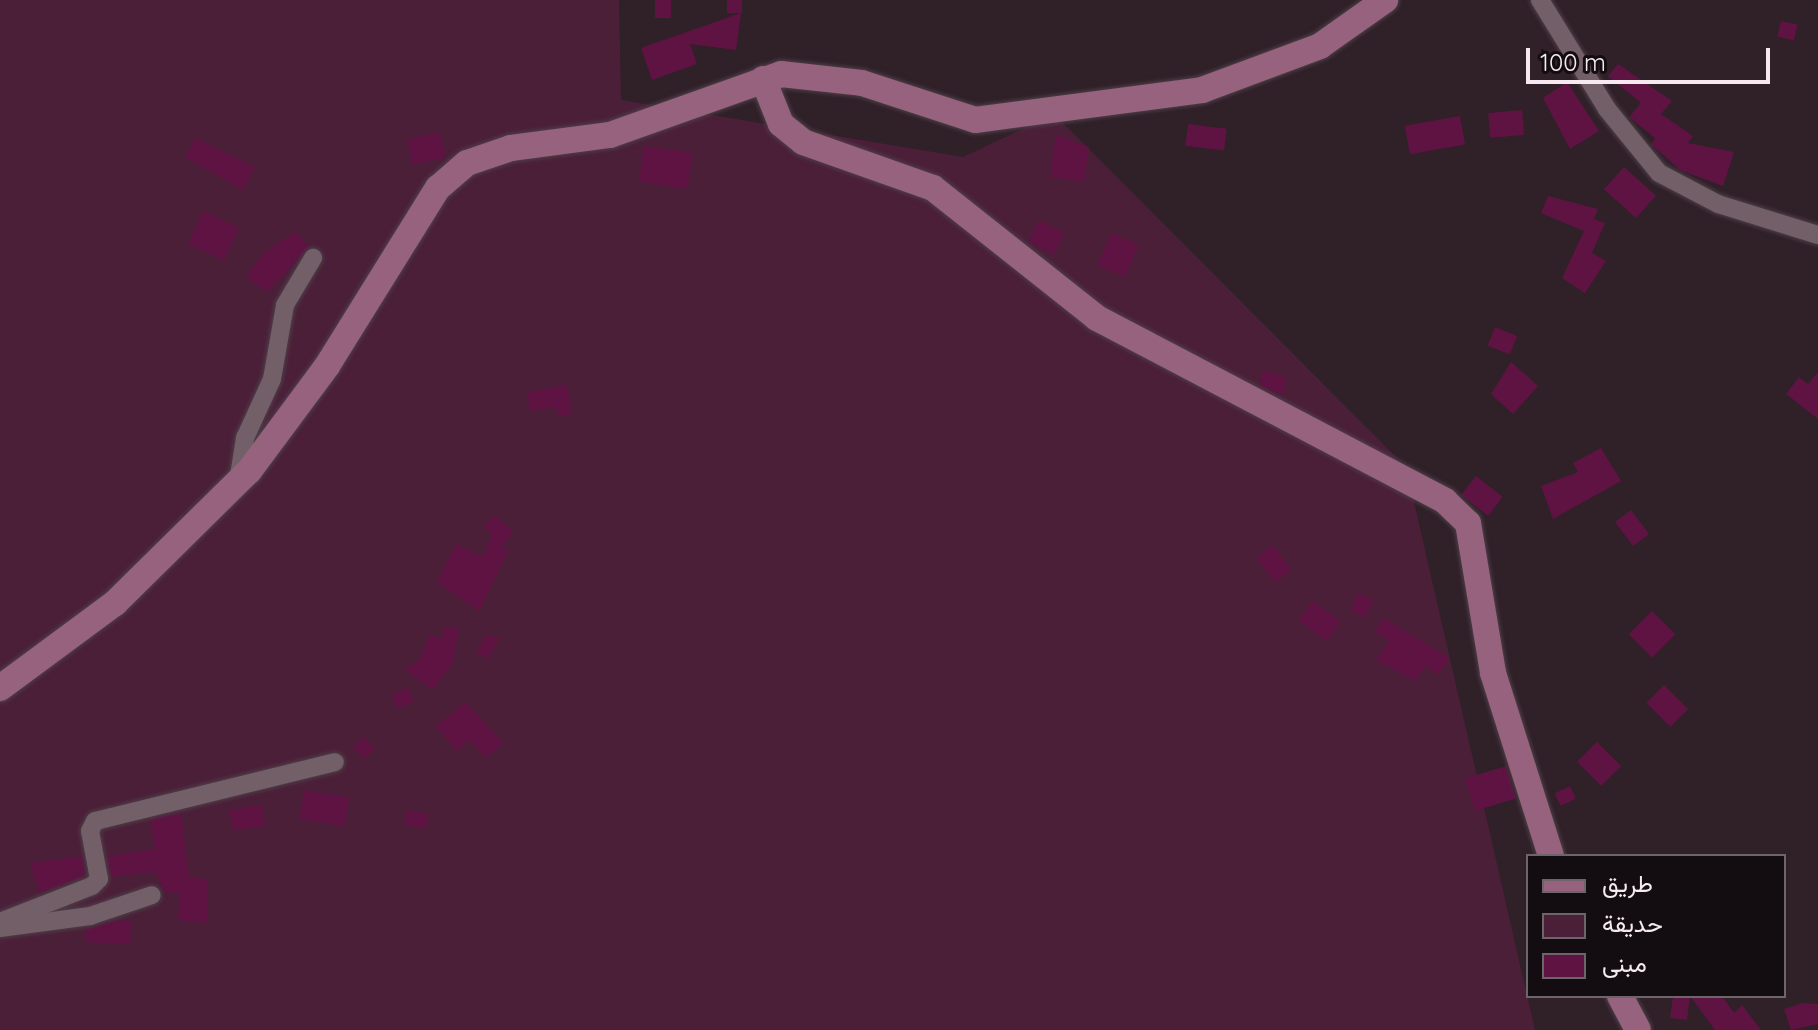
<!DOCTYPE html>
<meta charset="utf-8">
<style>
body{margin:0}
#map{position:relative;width:1818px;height:1030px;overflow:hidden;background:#302028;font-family:Quicksand,Vazirmatn,sans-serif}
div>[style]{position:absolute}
.green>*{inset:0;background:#4c1f39}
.building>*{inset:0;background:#5f1343;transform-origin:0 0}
.roads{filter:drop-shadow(0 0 2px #4d3f47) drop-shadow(0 0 2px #4d3f47)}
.street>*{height:18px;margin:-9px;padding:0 9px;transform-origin:9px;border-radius:9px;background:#725f68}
.secondary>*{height:26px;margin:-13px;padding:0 13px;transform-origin:13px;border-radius:13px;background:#96627e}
span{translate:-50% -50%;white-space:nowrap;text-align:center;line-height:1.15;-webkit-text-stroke:7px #130c10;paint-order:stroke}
.legend{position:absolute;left:1526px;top:854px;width:260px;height:144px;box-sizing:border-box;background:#130c10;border:2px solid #6e656a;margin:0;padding:10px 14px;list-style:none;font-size:24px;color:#f6eaf0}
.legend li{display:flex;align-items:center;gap:16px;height:40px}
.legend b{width:40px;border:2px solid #6e656a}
.scale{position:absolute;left:1526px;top:48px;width:244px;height:36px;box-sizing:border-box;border:4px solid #f6eaf0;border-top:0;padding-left:10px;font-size:24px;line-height:28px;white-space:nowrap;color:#f6eaf0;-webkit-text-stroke:6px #130c10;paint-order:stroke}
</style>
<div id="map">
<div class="green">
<div style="clip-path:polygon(0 0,619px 0,621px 100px,963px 157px,1054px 114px,1406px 467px,1535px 1030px,0 1030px)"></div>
</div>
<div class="building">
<div style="left:655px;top:0;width:16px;height:18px"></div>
<div style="left:727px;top:0;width:15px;height:13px"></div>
<div style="clip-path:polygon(741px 13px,736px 50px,690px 44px,697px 64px,652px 80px,641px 48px)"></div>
<div style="left:1781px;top:21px;width:17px;height:16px;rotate:13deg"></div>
<div style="clip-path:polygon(1618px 64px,1672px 101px,1661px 114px,1693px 136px,1688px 143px,1734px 152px,1723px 186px,1680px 170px,1651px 144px,1655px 138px,1629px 117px,1641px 103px,1608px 76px)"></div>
<div style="clip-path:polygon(1567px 82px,1599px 131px,1570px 149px,1543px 98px)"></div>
<div style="left:1522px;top:110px;width:25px;height:34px;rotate:85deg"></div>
<div style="left:1460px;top:116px;width:29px;height:56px;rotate:80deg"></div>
<div style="left:1188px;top:124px;width:39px;height:22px;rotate:7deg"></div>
<div style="left:440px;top:132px;width:26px;height:34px;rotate:77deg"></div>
<div style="clip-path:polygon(1056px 135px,1089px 147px,1084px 182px,1050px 177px)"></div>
<div style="clip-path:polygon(195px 138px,255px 167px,243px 190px,185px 157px)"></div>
<div style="left:644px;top:146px;width:49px;height:36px;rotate:8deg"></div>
<div style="left:1624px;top:167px;width:43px;height:30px;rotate:42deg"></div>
<div style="clip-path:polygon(1548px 196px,1598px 209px,1594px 219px,1605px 223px,1592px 253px,1606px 261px,1585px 293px,1562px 278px,1584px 231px,1541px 213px)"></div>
<div style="left:203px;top:211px;width:40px;height:36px;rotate:25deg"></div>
<div style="left:1039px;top:220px;width:29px;height:24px;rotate:27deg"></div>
<div style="clip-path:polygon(296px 231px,309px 247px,267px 292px,246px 277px,262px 254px)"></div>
<div style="left:1111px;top:233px;width:30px;height:35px;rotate:23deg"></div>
<div style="left:1495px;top:327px;width:24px;height:20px;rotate:22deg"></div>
<div style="clip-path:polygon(1511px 362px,1538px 386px,1513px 414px,1491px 394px)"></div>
<div style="clip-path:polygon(1263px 371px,1287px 377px,1283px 395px,1259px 385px)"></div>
<div style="clip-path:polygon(1818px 372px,1818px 419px,1786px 394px,1799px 377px,1808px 384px)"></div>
<div style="clip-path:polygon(567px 385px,572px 414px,558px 417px,556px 407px,530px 411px,527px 392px)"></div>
<div style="clip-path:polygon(1601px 448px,1621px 481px,1553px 519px,1541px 486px,1578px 472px,1573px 463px)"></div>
<div style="left:1476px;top:476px;width:34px;height:24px;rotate:38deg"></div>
<div style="left:1631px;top:510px;width:30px;height:20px;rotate:53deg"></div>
<div style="clip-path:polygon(494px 515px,514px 532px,501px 547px,509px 550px,479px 611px,437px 582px,456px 544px,483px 557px,492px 534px,484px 527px)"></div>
<div style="left:1273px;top:545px;width:31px;height:21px;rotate:54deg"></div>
<div style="left:1358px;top:593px;width:17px;height:19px;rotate:25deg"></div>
<div style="left:1312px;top:601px;width:35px;height:24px;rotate:35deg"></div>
<div style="left:1652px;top:611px;width:33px;height:33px;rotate:45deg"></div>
<div style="clip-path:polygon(1383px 618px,1450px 658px,1438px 675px,1426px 666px,1415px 681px,1376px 660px,1390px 640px,1375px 632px)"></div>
<div style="clip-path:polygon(445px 626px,460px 629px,452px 664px,433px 690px,405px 670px,420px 659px,430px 634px,442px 639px)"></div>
<div style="clip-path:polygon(486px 635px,500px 638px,488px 659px,476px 652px)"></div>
<div style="left:1664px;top:685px;width:34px;height:25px;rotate:45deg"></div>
<div style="left:408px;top:688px;width:15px;height:18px;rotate:67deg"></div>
<div style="clip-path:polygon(466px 702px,503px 743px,486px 758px,469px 740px,457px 751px,435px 726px)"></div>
<div style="left:364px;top:737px;width:16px;height:15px;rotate:47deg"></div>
<div style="left:1597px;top:742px;width:34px;height:28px;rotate:45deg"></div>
<div style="left:1506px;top:766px;width:34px;height:43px;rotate:73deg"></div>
<div style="left:1570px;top:786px;width:14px;height:17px;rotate:65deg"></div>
<div style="left:304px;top:790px;width:46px;height:29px;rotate:9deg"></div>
<div style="left:262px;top:805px;width:21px;height:33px;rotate:82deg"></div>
<div style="left:407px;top:810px;width:22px;height:15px;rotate:10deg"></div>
<div style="clip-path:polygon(181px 812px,189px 877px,207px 879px,207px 923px,178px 920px,180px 893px,164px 892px,156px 872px,111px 877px,107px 856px,155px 849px,150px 820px)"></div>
<div style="clip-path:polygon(82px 856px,85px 876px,39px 893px,30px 863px)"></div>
<div style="clip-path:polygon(111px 922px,131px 922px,130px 944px,85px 942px,86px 929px)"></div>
<div style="clip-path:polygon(1673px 996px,1722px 996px,1734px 1013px,1742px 1005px,1761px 1030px,1715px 1030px,1690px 996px,1687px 1020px,1670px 1018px)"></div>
<div style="clip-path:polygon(1803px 1003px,1818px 1004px,1818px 1024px,1791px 1030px,1784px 1009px)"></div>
</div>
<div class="roads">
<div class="street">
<div style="left:1540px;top:0;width:128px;rotate:58.4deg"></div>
<div style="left:1607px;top:109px;width:82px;rotate:50.9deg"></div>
<div style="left:1659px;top:173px;width:67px;rotate:27.7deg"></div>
<div style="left:1718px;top:204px;width:105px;rotate:17.2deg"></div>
<div style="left:238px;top:482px;width:45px;rotate:-81deg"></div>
<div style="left:245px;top:438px;width:65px;rotate:-65.4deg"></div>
<div style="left:272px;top:379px;width:75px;rotate:-80deg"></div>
<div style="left:285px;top:305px;width:55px;rotate:-59.2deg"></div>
<div style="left:0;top:922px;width:99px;rotate:-21.4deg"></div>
<div style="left:92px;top:886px;width:10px;rotate:-45deg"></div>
<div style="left:99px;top:879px;width:49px;rotate:-100.6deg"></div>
<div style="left:90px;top:831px;width:11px;rotate:-63deg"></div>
<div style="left:95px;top:821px;width:247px;rotate:-13.8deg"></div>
<div style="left:0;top:928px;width:91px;rotate:-7.6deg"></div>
<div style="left:90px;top:916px;width:65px;rotate:-18.7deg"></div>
</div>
<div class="secondary">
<div style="left:763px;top:79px;width:48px;rotate:68.2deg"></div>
<div style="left:781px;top:124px;width:28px;rotate:39deg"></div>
<div style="left:803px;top:142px;width:138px;rotate:19.5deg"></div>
<div style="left:933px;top:188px;width:209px;rotate:38.4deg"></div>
<div style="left:1097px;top:318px;width:393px;rotate:27.7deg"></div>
<div style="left:1445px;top:501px;width:32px;rotate:44deg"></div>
<div style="left:1468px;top:523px;width:152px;rotate:80.5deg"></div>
<div style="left:1493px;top:673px;width:192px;rotate:72.4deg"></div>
<div style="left:0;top:688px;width:143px;rotate:-36.5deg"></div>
<div style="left:115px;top:603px;width:188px;rotate:-44.6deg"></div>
<div style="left:249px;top:471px;width:131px;rotate:-53.4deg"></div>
<div style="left:327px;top:366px;width:210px;rotate:-58.1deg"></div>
<div style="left:438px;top:188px;width:38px;rotate:-41deg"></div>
<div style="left:467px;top:163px;width:46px;rotate:-18.8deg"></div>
<div style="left:511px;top:148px;width:100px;rotate:-7.5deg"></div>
<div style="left:610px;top:135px;width:182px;rotate:-19.6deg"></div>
<div style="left:781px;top:74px;width:81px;rotate:6.3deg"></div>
<div style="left:862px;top:83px;width:119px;rotate:18.1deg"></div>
<div style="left:975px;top:120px;width:229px;rotate:-7.5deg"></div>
<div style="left:1202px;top:90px;width:126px;rotate:-20.4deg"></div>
<div style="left:1320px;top:46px;width:80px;rotate:-35.3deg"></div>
<div style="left:1620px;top:996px;width:38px;rotate:62deg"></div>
</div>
</div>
<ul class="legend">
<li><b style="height:10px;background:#96627e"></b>طريق</li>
<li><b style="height:22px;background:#4c1f39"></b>حديقة</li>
<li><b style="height:22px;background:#5f1343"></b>مبنى</li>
</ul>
<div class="scale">100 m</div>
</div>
